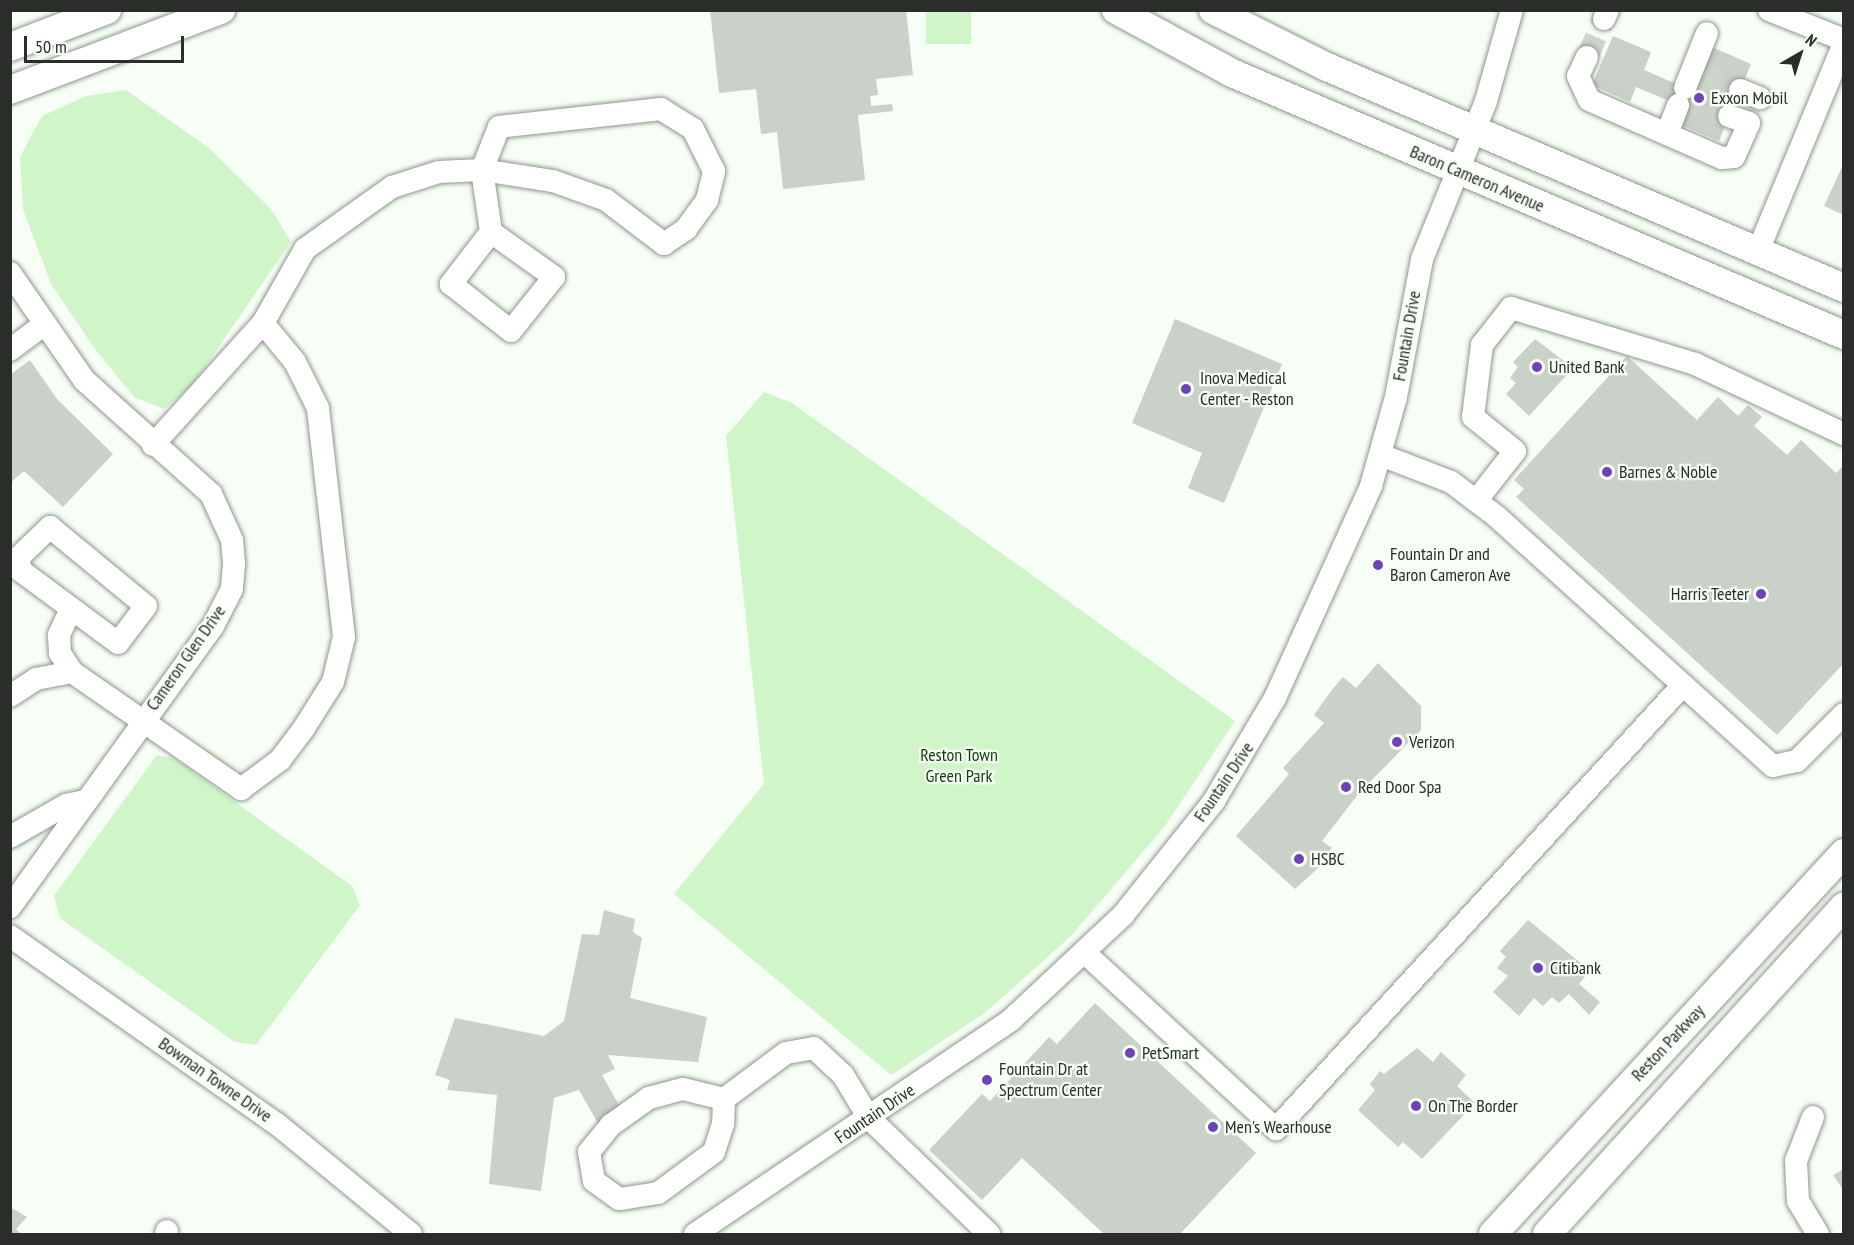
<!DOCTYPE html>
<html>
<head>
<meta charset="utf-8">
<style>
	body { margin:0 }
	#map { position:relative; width:1854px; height:1245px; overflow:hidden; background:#f6fef5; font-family:"PT Sans Narrow",sans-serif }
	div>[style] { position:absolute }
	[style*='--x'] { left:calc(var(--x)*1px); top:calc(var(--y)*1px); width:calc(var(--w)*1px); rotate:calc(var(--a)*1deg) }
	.green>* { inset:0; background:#cff5c9; transform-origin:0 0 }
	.building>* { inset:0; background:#cad1c8 }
	.minor-tunnel>* { height:22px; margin-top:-11px; transform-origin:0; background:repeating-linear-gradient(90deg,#cdd4cc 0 22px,transparent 0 33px) }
	.roads { filter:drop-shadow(0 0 2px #8f968e) drop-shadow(0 0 2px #8f968e) }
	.minor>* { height:22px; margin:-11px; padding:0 11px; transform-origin:11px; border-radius:11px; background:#fff }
	.major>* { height:28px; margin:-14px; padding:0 14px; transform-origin:14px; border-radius:14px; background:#fff }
	.dots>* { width:16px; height:16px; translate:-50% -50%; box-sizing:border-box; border:3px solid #f6fef5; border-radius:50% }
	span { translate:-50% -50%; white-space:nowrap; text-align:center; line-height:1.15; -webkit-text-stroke:4.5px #f6fef5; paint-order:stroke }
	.poi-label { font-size:18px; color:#2a2d29 }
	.left { translate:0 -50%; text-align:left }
	.right { translate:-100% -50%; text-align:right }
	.street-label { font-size:18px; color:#2a2d29 }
	.park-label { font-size:18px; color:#0d3f06 }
	.frame { position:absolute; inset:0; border:12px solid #2a2d29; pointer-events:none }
	.north { position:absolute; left:1770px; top:24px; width:60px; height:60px; -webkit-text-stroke:4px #f6fef5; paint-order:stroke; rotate:39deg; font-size:16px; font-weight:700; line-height:24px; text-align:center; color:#2a2d29 }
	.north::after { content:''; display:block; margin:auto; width:21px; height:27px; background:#2a2d29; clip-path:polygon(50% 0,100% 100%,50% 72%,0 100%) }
	.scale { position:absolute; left:24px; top:36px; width:160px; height:27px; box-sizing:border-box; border:3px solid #2a2d29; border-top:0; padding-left:8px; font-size:18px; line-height:21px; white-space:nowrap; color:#2a2d29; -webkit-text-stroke:4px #f6fef5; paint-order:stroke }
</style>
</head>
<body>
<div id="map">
	<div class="green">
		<div style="left:926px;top:11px;width:45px;height:33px"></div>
		<div style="clip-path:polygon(126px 90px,209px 148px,271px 209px,291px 242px,193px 384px,164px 409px,134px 397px,95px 349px,51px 284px,23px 209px,20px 157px,42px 116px,86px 96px)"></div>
		<div style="clip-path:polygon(764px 392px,792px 403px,1235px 721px,1165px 826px,1071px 936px,986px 1012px,891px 1075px,674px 894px,764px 784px,726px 436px)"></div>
		<div style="clip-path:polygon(157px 755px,175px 759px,352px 886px,360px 905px,256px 1045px,235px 1042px,60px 918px,54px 896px)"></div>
	</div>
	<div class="building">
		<div style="clip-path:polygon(710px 10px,906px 10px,913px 75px,876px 79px,878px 95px,870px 96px,871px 106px,892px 104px,893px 111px,858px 115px,865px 180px,783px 189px,777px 132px,761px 134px,756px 89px,719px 93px)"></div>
		<div style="clip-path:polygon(1613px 36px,1651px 52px,1644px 70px,1693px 91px,1712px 47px,1751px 64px,1719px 141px,1679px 124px,1686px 108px,1636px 87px,1630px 102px,1592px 85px)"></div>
		<div style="clip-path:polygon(1842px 167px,1844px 168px,1844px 215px,1824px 206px)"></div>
		<div style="clip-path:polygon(1175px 319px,1282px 364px,1224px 503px,1188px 488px,1202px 453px,1132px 423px)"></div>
		<div style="clip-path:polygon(1535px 339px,1573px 368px,1529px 416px,1506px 394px,1516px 383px,1510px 378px,1518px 367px,1513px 362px)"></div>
		<div style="clip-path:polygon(1627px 356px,1697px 420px,1718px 397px,1738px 416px,1748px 405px,1762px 417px,1754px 426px,1787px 455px,1801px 440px,1836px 473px,1844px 465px,1844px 663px,1777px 735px,1516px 497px,1524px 489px,1514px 480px)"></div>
		<div style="clip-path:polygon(30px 360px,57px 399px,113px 454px,63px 507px,24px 471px,10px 483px,10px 375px)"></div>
		<div style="clip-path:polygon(1378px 663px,1421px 706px,1421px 730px,1359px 793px,1322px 841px,1332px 848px,1324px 856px,1328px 859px,1295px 889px,1236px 836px,1289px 774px,1283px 768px,1324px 723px,1314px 715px,1331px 691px,1343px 677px,1356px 688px)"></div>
		<div style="clip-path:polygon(604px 910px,635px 919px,633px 932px,642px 938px,630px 998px,707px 1017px,698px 1062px,608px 1055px,615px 1069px,602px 1075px,623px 1112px,599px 1125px,579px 1090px,554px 1098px,541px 1191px,489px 1184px,497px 1095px,447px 1090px,450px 1080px,435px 1075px,455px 1018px,544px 1036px,564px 1021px,582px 934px,599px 935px)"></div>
		<div style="clip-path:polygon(1528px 920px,1582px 964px,1579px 968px,1587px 974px,1579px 984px,1600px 1002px,1589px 1015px,1569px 994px,1559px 1003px,1552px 997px,1543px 1006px,1534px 998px,1519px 1016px,1493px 992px,1508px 976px,1497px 968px,1506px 957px,1500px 951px)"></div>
		<div style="clip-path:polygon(1095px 1003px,1256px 1153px,1180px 1234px,1104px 1234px,1022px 1158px,982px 1200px,929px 1150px,982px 1094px,990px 1101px,1049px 1037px,1057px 1044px)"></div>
		<div style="clip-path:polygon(1417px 1048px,1433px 1062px,1441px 1052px,1466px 1075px,1457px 1086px,1475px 1103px,1422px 1159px,1403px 1142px,1398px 1147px,1358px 1110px,1375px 1090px,1370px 1084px,1380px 1071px,1384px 1074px)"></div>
		<div style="clip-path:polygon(1844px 1169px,1844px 1191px,1833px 1175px)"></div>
		<div style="clip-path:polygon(10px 1207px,27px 1217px,16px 1229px,21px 1234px,10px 1234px)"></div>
	</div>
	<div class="minor-tunnel">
		<div style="--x:1587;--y:57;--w:42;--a:-65.9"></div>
		<div style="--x:1701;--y:72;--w:43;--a:24.8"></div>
		<div style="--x:1682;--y:97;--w:51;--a:22"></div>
	</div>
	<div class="roads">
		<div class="minor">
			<div style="--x:1769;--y:10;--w:81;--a:21.8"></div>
			<div style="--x:1604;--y:19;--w:10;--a:-66"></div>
			<div style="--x:1587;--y:57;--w:21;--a:115"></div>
			<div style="--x:1578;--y:76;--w:26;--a:65"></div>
			<div style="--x:1589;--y:100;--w:145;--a:23.6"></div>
			<div style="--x:1722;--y:158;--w:12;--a:-5"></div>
			<div style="--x:1734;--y:157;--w:37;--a:-66"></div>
			<div style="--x:1749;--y:123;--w:21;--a:-161"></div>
			<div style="--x:1685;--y:88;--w:59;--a:-68.2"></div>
			<div style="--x:1740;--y:90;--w:22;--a:22"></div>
			<div style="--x:1667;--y:134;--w:31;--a:-69"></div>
			<div style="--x:1758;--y:251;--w:225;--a:-67.5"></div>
			<div style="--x:10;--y:273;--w:130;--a:55.3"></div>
			<div style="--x:84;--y:380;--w:171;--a:41.9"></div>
			<div style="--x:211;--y:494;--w:51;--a:65.5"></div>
			<div style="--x:232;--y:540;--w:24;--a:85"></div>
			<div style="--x:234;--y:564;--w:25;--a:95"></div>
			<div style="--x:232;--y:589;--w:42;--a:117.2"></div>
			<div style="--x:213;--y:626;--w:347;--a:125.8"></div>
			<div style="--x:10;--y:350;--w:40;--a:-37"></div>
			<div style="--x:153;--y:445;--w:164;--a:-48"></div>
			<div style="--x:263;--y:323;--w:85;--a:-60.4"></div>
			<div style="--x:305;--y:249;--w:107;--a:-35.5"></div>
			<div style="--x:392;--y:187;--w:49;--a:-17.7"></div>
			<div style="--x:439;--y:172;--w:43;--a:-2.7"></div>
			<div style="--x:482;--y:170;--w:72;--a:8.8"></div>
			<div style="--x:553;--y:181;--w:56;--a:19.7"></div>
			<div style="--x:606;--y:200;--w:73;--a:37.2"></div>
			<div style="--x:664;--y:244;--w:27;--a:-34"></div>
			<div style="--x:686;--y:229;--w:36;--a:-54"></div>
			<div style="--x:707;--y:200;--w:30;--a:-76"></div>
			<div style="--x:714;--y:171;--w:47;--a:-116.6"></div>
			<div style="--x:693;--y:129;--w:38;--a:-148"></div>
			<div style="--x:661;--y:109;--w:163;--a:173.7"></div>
			<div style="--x:499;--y:127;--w:46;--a:111.6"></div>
			<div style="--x:482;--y:170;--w:63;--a:81.7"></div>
			<div style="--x:491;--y:232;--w:66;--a:127.6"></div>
			<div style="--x:451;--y:284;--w:76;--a:38.1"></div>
			<div style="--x:511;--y:331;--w:69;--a:-51.5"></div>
			<div style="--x:554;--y:277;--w:77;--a:-144.5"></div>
			<div style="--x:1381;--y:455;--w:75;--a:21.1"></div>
			<div style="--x:1451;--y:482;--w:56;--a:37.1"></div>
			<div style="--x:1496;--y:516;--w:373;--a:42.1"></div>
			<div style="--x:1773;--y:766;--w:25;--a:-12"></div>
			<div style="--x:1797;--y:761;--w:66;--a:-45"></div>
			<div style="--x:1476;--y:501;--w:63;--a:-52"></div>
			<div style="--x:1515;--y:451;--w:54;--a:-141"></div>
			<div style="--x:1473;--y:417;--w:73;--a:-82.9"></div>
			<div style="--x:1482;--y:345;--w:47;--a:-51.9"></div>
			<div style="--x:1511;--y:308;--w:192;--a:16.9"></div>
			<div style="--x:1695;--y:364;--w:165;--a:25.2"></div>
			<div style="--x:50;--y:527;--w:124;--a:39.5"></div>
			<div style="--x:146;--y:606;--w:46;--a:127.1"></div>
			<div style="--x:118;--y:643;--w:121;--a:-143.4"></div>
			<div style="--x:21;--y:571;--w:13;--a:-103"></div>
			<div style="--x:18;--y:558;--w:45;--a:-44.1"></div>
			<div style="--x:71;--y:609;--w:29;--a:115"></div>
			<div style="--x:59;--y:635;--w:18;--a:87"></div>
			<div style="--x:60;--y:653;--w:22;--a:58"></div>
			<div style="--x:72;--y:672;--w:206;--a:34.7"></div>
			<div style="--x:241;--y:789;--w:49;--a:-36.6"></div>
			<div style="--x:280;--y:760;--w:40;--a:-53"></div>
			<div style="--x:304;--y:728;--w:54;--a:-57.8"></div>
			<div style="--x:333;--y:682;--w:46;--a:-76.3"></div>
			<div style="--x:344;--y:637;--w:230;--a:-96.5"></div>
			<div style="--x:318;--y:408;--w:51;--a:-116.6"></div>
			<div style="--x:295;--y:362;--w:50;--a:-129.4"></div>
			<div style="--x:10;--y:696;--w:31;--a:-33"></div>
			<div style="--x:36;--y:679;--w:37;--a:-11"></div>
			<div style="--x:10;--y:837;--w:64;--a:-29.7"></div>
			<div style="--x:66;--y:805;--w:19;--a:-12"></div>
			<div style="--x:10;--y:936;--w:327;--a:35.2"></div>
			<div style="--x:277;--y:1124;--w:173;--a:39.4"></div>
			<div style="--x:1085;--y:953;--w:260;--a:42.7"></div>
			<div style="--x:1276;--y:1129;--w:602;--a:-47.49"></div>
			<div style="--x:724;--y:1099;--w:25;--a:92"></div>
			<div style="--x:723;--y:1124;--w:29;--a:108"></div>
			<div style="--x:714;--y:1152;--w:69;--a:143.8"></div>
			<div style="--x:658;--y:1193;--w:39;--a:171"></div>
			<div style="--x:619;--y:1199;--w:31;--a:-144"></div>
			<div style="--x:594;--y:1181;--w:29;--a:-100"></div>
			<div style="--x:589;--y:1152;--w:35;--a:-51"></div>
			<div style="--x:611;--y:1125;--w:47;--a:-35.4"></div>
			<div style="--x:649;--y:1098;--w:35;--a:-15"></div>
			<div style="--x:683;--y:1089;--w:42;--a:13.7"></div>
			<div style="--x:724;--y:1099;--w:77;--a:-36.6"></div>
			<div style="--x:786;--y:1053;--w:28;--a:-10"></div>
			<div style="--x:814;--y:1048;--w:40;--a:43"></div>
			<div style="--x:843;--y:1075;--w:50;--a:58.8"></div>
			<div style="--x:869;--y:1118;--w:167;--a:44"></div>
			<div style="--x:1813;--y:1117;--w:47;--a:111.1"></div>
			<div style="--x:1796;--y:1161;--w:40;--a:87.1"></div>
			<div style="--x:1798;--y:1201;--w:39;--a:59"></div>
			<div style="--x:166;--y:1234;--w:3;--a:-72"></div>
			<div style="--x:695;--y:1234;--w:383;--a:-34.1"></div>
			<div style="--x:1012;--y:1019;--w:152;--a:-43.1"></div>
			<div style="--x:1123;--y:915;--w:146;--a:-51.4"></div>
			<div style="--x:1214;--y:801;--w:120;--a:-59.4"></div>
			<div style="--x:1275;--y:698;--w:233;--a:-65.6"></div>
			<div style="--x:1371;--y:486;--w:92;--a:-74.3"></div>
			<div style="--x:1396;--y:397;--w:140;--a:-79.3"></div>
			<div style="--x:1422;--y:259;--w:170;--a:-67.9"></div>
			<div style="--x:1486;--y:101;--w:95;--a:-74.1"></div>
		</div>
		<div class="major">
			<div style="--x:1116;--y:10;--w:132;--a:28.5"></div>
			<div style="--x:1232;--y:73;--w:666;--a:23.18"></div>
			<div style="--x:1213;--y:10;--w:127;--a:26.6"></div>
			<div style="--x:1327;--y:67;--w:562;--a:23.15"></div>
			<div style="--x:10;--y:47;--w:104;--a:-20.9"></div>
			<div style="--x:10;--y:90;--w:226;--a:-20.8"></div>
			<div style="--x:1493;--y:1234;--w:518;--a:-47.35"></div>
			<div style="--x:1547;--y:1234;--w:442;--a:-47.8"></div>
		</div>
	</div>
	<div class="dots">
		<div style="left:1699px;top:98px;background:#6f42ba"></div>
		<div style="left:1537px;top:367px;background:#6f42ba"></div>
		<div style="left:1186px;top:389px;background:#6f42ba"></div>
		<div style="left:1607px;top:472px;background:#6f42ba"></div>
		<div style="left:1378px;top:565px;background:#6f42ba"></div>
		<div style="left:1761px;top:594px;background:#6f42ba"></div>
		<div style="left:1397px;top:742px;background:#6f42ba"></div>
		<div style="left:1346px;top:787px;background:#6f42ba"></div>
		<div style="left:1299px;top:859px;background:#6f42ba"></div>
		<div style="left:1538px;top:968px;background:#6f42ba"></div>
		<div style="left:1130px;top:1053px;background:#6f42ba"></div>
		<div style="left:987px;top:1080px;background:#6f42ba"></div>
		<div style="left:1416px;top:1106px;background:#6f42ba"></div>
		<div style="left:1213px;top:1127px;background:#6f42ba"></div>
	</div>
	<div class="poi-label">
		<span class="left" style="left:1711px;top:98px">Exxon Mobil</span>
		<span class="left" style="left:1549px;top:367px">United Bank</span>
		<span class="left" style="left:1200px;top:389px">Inova Medical<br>Center - Reston</span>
		<span class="left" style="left:1619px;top:472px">Barnes &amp; Noble</span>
		<span class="left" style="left:1390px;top:565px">Fountain Dr and<br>Baron Cameron Ave</span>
		<span class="right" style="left:1749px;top:594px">Harris Teeter</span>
		<span class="left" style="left:1409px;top:742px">Verizon</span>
		<span class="left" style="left:1358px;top:787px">Red Door Spa</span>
		<span class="left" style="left:1311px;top:859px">HSBC</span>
		<span class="left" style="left:1550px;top:968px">Citibank</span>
		<span class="left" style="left:1142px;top:1053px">PetSmart</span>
		<span class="left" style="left:999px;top:1080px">Fountain Dr at<br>Spectrum Center</span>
		<span class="left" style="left:1428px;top:1106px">On The Border</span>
		<span class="left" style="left:1225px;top:1127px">Men's Wearhouse</span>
	</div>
	<div class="street-label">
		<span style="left:1477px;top:179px;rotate:23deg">Baron Cameron Avenue</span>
		<span style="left:1407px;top:336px;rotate:-80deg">Fountain Drive</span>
		<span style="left:186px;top:658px;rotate:-55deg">Cameron Glen Drive</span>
		<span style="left:1224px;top:782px;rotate:-56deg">Fountain Drive</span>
		<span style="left:1668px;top:1043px;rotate:-47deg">Reston Parkway</span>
		<span style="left:215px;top:1080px;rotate:35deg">Bowman Towne Drive</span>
		<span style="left:875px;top:1114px;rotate:-34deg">Fountain Drive</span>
	</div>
	<div class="park-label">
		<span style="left:959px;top:766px">Reston Town<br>Green Park</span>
	</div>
	<div class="frame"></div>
	<div class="north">N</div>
	<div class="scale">50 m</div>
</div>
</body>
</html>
